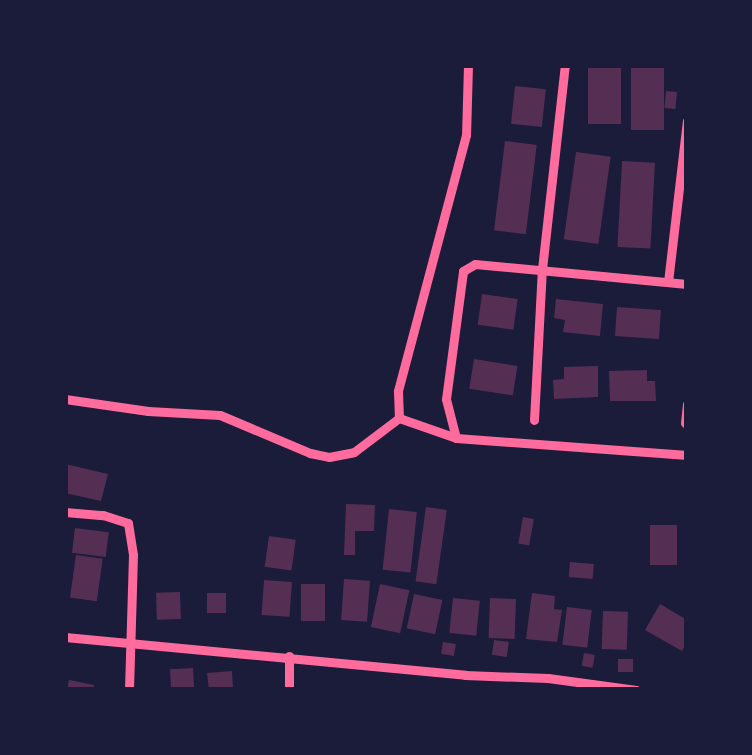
<!DOCTYPE html>
<html>
<head>
<meta charset="utf-8">
<style>
	body { margin:0 }
	#map { position:relative; width:752px; height:755px; overflow:hidden; background:#1b1b3a; font-family:"Golos Text",sans-serif }
	div>[style] { position:absolute }
	[style*='--x'] { left:calc(var(--x)*1px); top:calc(var(--y)*1px); width:calc(var(--w)*1px); rotate:calc(var(--a)*1deg) }
	.building>* { inset:0; background:#542f53; transform-origin:0 0 }
	.minor>* { height:9px; margin:-4.5px; padding:0 4.5px; transform-origin:4.5px; border-radius:4.5px; background:#ff6b9d }
	span { translate:-50% -50%; white-space:nowrap; text-align:center; line-height:1.15; -webkit-text-stroke:8px #1b1b3a; paint-order:stroke }
	.frame { position:absolute; inset:0; border:68px solid #1b1b3a; pointer-events:none }
</style>
</head>
<body>
<div id="map">
	<div class="building">
		<div style="left:588px;top:65px;width:33px;height:59px"></div>
		<div style="left:631px;top:65px;width:33px;height:65px"></div>
		<div style="left:515px;top:86px;width:31px;height:38px;rotate:6deg"></div>
		<div style="left:666px;top:91px;width:11px;height:17px;rotate:5deg"></div>
		<div style="left:505px;top:141px;width:32px;height:90px;rotate:7deg"></div>
		<div style="left:576px;top:152px;width:35px;height:88px;rotate:8deg"></div>
		<div style="left:622px;top:161px;width:33px;height:86px;rotate:3deg"></div>
		<div style="left:482px;top:294px;width:36px;height:31px;rotate:8deg"></div>
		<div style="clip-path:polygon(556px 299px,603px 304px,600px 336px,563px 332px,565px 320px,554px 318px)"></div>
		<div style="left:617px;top:307px;width:44px;height:29px;rotate:4deg"></div>
		<div style="left:474px;top:359px;width:44px;height:30px;rotate:9deg"></div>
		<div style="clip-path:polygon(598px 366px,598px 397px,554px 399px,553px 380px,564px 379px,564px 367px)"></div>
		<div style="clip-path:polygon(647px 370px,647px 381px,655px 381px,656px 401px,610px 401px,609px 371px)"></div>
		<div style="clip-path:polygon(65px 464px,108px 474px,101px 501px,65px 493px)"></div>
		<div style="clip-path:polygon(346px 504px,375px 505px,374px 531px,355px 531px,355px 555px,344px 555px)"></div>
		<div style="left:426px;top:507px;width:21px;height:75px;rotate:8deg"></div>
		<div style="left:389px;top:509px;width:28px;height:61px;rotate:6deg"></div>
		<div style="left:523px;top:517px;width:11px;height:27px;rotate:10deg"></div>
		<div style="left:650px;top:525px;width:27px;height:40px"></div>
		<div style="left:75px;top:528px;width:34px;height:25px;rotate:7deg"></div>
		<div style="left:269px;top:536px;width:27px;height:31px;rotate:8deg"></div>
		<div style="left:76px;top:555px;width:27px;height:43px;rotate:8deg"></div>
		<div style="left:570px;top:562px;width:24px;height:15px;rotate:5deg"></div>
		<div style="left:344px;top:579px;width:26px;height:41px;rotate:4deg"></div>
		<div style="left:264px;top:580px;width:28px;height:35px;rotate:4deg"></div>
		<div style="left:301px;top:584px;width:24px;height:37px"></div>
		<div style="left:380px;top:584px;width:30px;height:44px;rotate:12deg"></div>
		<div style="left:180px;top:592px;width:27px;height:24px;rotate:88deg"></div>
		<div style="left:207px;top:593px;width:19px;height:20px"></div>
		<div style="clip-path:polygon(532px 593px,555px 596px,554px 609px,562px 610px,557px 642px,526px 639px)"></div>
		<div style="left:414px;top:594px;width:29px;height:35px;rotate:12deg"></div>
		<div style="left:453px;top:598px;width:27px;height:35px;rotate:6deg"></div>
		<div style="left:490px;top:598px;width:26px;height:40px;rotate:2deg"></div>
		<div style="clip-path:polygon(660px 604px,687px 620px,687px 642px,682px 651px,645px 630px)"></div>
		<div style="left:567px;top:607px;width:25px;height:38px;rotate:7deg"></div>
		<div style="left:603px;top:611px;width:25px;height:38px;rotate:2deg"></div>
		<div style="left:494px;top:640px;width:15px;height:15px;rotate:8deg"></div>
		<div style="left:443px;top:642px;width:13px;height:12px;rotate:9deg"></div>
		<div style="left:584px;top:653px;width:11px;height:13px;rotate:10deg"></div>
		<div style="left:633px;top:659px;width:13px;height:15px;rotate:90deg"></div>
		<div style="left:193px;top:668px;width:22px;height:23px;rotate:87deg"></div>
		<div style="clip-path:polygon(232px 671px,233px 690px,209px 690px,207px 673px)"></div>
		<div style="clip-path:polygon(69px 680px,94px 685px,93px 690px,66px 690px)"></div>
	</div>
	<div class="minor">
		<div style="--x:468;--y:65;--w:70;--a:91.6"></div>
		<div style="--x:466;--y:135;--w:265;--a:104.9"></div>
		<div style="--x:398;--y:391;--w:27;--a:88"></div>
		<div style="--x:399;--y:418;--w:60;--a:19.3"></div>
		<div style="--x:456;--y:438;--w:232;--a:4.2"></div>
		<div style="--x:668;--y:282;--w:162;--a:-83.3"></div>
		<div style="--x:65;--y:399;--w:84;--a:8.2"></div>
		<div style="--x:148;--y:411;--w:72;--a:3.2"></div>
		<div style="--x:220;--y:415;--w:98;--a:22.9"></div>
		<div style="--x:310;--y:453;--w:19;--a:12"></div>
		<div style="--x:329;--y:457;--w:25;--a:-11"></div>
		<div style="--x:354;--y:452;--w:56;--a:-37.1"></div>
		<div style="--x:534;--y:420;--w:151;--a:-87"></div>
		<div style="--x:542;--y:269;--w:205;--a:-83.6"></div>
		<div style="--x:685;--y:423;--w:19;--a:-84"></div>
		<div style="--x:456;--y:438;--w:40;--a:-104.4"></div>
		<div style="--x:446;--y:399;--w:129;--a:-82.4"></div>
		<div style="--x:463;--y:271;--w:14;--a:-30"></div>
		<div style="--x:475;--y:264;--w:213;--a:5.4"></div>
		<div style="--x:65;--y:512;--w:38;--a:5"></div>
		<div style="--x:103;--y:515;--w:26;--a:18"></div>
		<div style="--x:128;--y:523;--w:32;--a:81"></div>
		<div style="--x:133;--y:555;--w:135;--a:91.7"></div>
		<div style="--x:65;--y:637;--w:402;--a:5.4"></div>
		<div style="--x:465;--y:675;--w:83;--a:2.1"></div>
		<div style="--x:548;--y:678;--w:89;--a:7.8"></div>
		<div style="--x:289;--y:656;--w:34;--a:90"></div>
	</div>
	<div class="frame"></div>
</div>
</body>
</html>
